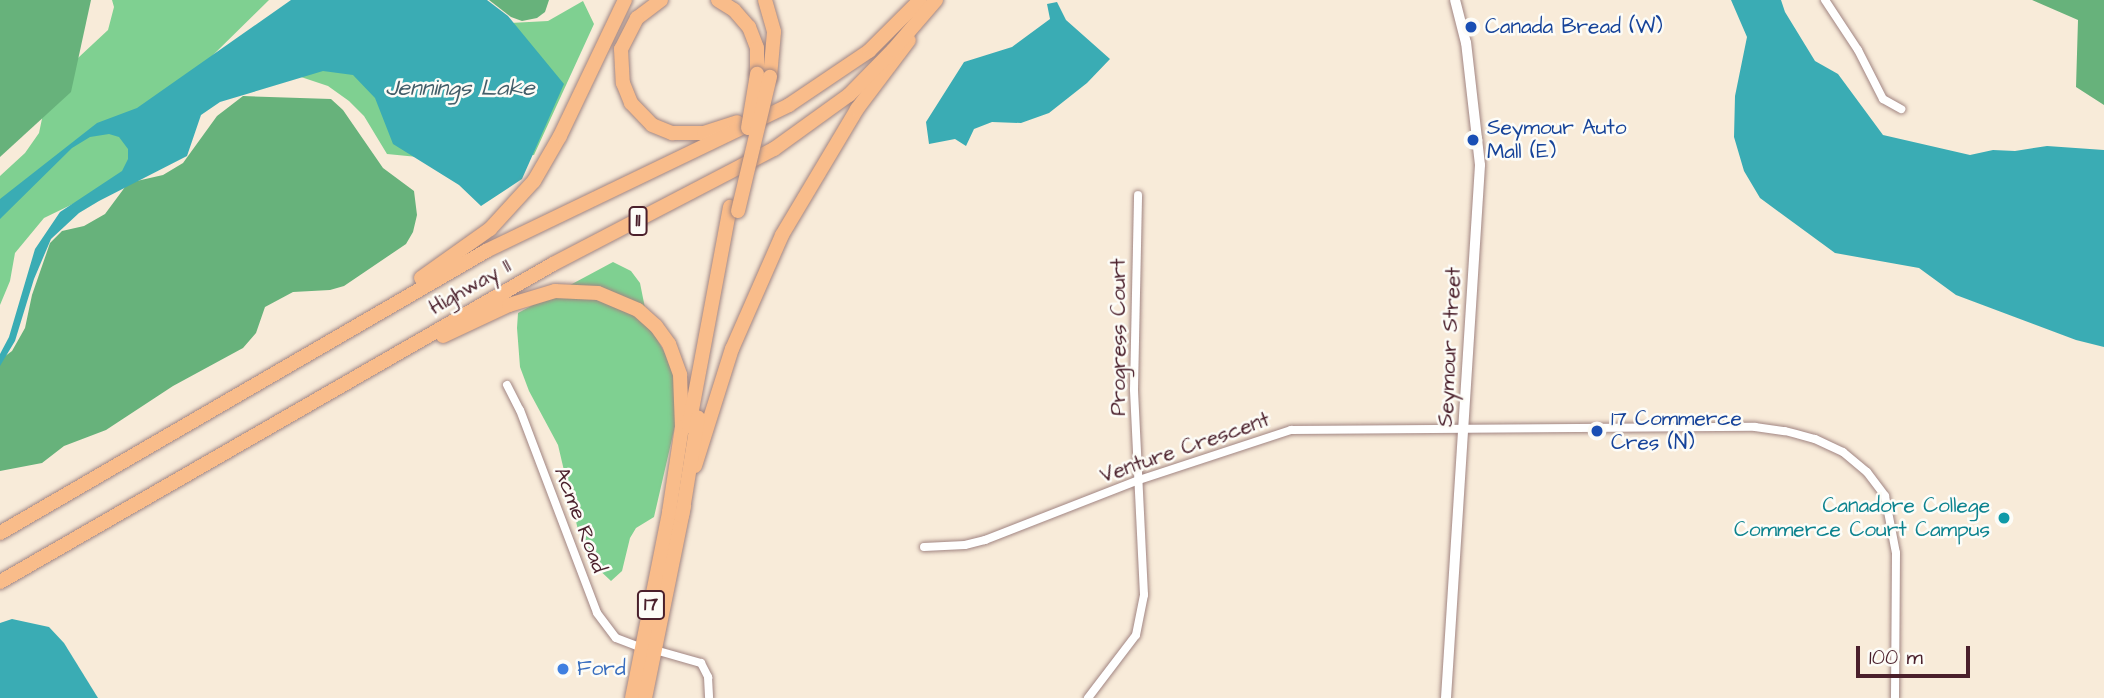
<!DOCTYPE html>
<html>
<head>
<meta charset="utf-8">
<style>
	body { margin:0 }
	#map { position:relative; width:2104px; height:698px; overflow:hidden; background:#f8ebd9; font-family:"Architects Daughter",sans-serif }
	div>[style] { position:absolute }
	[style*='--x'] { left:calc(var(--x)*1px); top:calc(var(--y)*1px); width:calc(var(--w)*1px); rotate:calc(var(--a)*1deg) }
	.green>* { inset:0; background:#7fd091 }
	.forest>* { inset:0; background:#67b27b }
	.water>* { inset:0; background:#3aacb4 }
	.roads { filter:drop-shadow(0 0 2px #a18582) drop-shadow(0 0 2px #a18582) }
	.minor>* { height:8px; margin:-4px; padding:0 4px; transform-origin:4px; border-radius:4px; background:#fff }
	.tertiary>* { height:10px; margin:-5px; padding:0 5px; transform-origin:5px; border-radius:5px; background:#fff }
	.trunk>* { height:14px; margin:-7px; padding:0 7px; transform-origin:7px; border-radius:7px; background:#f9bc8a }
	.motorway>* { height:14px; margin:-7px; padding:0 7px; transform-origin:7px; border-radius:7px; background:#f9bc8a }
	.bridges { filter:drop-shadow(0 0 2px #a18582) drop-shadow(0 0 2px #a18582) }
	.motorway-bridge>* { height:14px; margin:-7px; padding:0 7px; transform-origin:7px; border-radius:7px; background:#f9bc8a }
	.dots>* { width:19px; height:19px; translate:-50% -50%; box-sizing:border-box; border:4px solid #fdfcf7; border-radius:50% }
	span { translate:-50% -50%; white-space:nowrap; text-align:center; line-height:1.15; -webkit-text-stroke:5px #fdfcf7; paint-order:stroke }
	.shield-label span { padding:2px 5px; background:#fdfcf7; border:2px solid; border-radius:5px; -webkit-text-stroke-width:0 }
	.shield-label { font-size:19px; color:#4a1f2b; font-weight:700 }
	.transit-label { font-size:21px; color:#164399 }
	.left { translate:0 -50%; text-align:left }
	.street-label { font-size:21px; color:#4a1f2b }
	.culture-label { font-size:21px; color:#0d838f }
	.right { translate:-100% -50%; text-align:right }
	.shop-label { font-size:21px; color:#366cbe }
	.water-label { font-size:23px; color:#435e69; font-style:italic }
	.scale { position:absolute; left:1856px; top:646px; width:114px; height:32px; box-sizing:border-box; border:4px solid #4a1f2b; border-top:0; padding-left:9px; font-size:21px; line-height:24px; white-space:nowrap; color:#4a1f2b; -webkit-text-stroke:5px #fdfcf7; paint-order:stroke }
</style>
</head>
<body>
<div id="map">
	<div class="green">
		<div style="clip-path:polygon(112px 0,269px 0,150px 117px,169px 125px,110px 186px,44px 218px,15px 253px,10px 281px,0 305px,0 176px,25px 153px,39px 133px,49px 85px,108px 30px,114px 7px)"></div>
		<div style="clip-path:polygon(583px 1px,594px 24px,534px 155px,428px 158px,387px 154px,364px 116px,349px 101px,328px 86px,298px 76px,510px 23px,548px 21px)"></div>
		<div style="clip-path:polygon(613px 262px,631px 271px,640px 283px,648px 323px,684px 387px,654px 517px,636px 528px,630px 538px,622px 571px,611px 581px,593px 564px,578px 530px,558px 445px,529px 391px,520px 367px,517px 328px,518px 313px)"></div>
	</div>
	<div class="forest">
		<div style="clip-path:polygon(0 0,91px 0,71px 92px,0 157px)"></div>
		<div style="clip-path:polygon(489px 0,549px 0,545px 12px,537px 18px,522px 21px,511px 17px)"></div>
		<div style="clip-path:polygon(2032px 0,2104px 0,2104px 105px,2076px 87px,2078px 20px)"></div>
		<div style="clip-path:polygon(243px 96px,331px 99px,343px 110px,383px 168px,414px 191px,417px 215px,413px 232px,406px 244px,344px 286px,330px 290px,293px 292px,265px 307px,256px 333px,243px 348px,173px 386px,106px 430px,64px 446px,42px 463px,0 471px,0 360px,12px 351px,25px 328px,32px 295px,50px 243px,62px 231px,84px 226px,105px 214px,128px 183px,163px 175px,183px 163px,217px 116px)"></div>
	</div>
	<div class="water">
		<div style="clip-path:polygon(291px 0,487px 0,508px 16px,564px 84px,522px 179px,481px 206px,459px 185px,393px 144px,375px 98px,353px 75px,323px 71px,220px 102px,201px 115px,187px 156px,99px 201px,79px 213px,51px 239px,34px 279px,15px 341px,0 366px,0 354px,9px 337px,35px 249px,60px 212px,122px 171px,128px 159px,128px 149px,119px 137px,109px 134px,90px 137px,72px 148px,0 219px,0 199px,97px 123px,137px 108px)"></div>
		<div style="clip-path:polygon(1731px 0,1781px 0,1785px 12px,1815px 61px,1838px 74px,1883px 135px,1970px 155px,1993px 150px,2015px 151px,2047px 146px,2104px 150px,2104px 347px,2076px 340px,1956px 295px,1919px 268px,1835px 253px,1760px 198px,1744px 171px,1734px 137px,1735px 96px,1747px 37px)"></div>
		<div style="clip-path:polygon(1057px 2px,1066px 20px,1110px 59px,1087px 83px,1049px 113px,1021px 123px,992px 122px,974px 129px,966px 146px,955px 139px,929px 144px,926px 122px,964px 62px,1012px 47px,1050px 19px,1047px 4px)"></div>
		<div style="clip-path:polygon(12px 619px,49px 627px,64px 643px,98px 698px,0 698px,0 623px)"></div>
	</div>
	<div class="roads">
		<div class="minor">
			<div style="--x:1825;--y:0;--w:60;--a:56.6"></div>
			<div style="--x:1858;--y:50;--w:55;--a:63"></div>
			<div style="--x:1883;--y:99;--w:21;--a:29"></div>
			<div style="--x:507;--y:385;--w:28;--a:63"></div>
			<div style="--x:520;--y:410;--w:217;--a:69.2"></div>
			<div style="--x:597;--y:613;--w:31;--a:53"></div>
			<div style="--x:616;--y:638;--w:28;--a:21"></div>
			<div style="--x:924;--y:547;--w:41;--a:-2.8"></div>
			<div style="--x:965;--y:545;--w:21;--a:-14"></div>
			<div style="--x:985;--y:540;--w:165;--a:-21.3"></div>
			<div style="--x:1139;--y:480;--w:160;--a:-18.2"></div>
			<div style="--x:1291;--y:430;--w:464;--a:-0.4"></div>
			<div style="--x:1755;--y:427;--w:30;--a:8"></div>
			<div style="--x:1785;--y:431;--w:31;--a:15"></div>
			<div style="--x:1815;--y:439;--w:31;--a:25"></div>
			<div style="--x:1843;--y:452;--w:31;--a:40"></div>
			<div style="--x:1867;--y:472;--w:30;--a:53"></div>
			<div style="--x:1885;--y:496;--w:58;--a:79.1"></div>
			<div style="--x:1896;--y:553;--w:145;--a:90.4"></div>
			<div style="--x:655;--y:650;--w:48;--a:15.8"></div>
			<div style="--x:701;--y:663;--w:16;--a:63"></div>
			<div style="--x:708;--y:677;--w:21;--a:87"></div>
			<div style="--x:1088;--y:698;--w:79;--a:-52.7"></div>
			<div style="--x:1136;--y:635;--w:41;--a:-78.7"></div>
			<div style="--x:1144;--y:595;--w:206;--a:-92.8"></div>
			<div style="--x:1134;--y:389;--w:194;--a:-88.8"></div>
		</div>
		<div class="tertiary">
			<div style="--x:1446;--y:698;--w:534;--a:-86.35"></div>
			<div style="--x:1480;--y:165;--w:123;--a:-96.5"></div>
			<div style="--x:1466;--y:43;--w:44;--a:-104.3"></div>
		</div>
		<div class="trunk">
			<div style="--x:695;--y:466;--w:123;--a:-72.5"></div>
			<div style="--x:732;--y:349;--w:124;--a:-66.3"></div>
			<div style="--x:782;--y:235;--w:147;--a:-59.2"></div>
			<div style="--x:857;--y:109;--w:86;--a:-53"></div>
			<div style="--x:632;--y:698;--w:190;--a:-78.7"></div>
			<div style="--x:645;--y:698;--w:196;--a:-78.5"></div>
		</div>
		<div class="motorway">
			<div style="--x:661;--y:0;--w:30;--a:143"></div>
			<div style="--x:637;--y:18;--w:35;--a:117"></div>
			<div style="--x:621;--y:49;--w:34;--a:87"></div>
			<div style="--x:623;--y:83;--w:22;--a:68"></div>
			<div style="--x:631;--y:103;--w:30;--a:46"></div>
			<div style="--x:652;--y:125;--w:22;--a:22"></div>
			<div style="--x:672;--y:133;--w:32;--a:0"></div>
			<div style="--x:704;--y:133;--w:35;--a:-18"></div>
			<div style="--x:718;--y:0;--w:19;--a:32"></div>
			<div style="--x:734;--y:10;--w:23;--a:49"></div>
			<div style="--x:749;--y:27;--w:22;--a:69"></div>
			<div style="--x:757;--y:48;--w:26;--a:90"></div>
			<div style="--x:765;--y:0;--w:33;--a:74"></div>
			<div style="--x:774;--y:32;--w:45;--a:95.1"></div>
			<div style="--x:421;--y:278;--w:85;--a:-35.4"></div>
			<div style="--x:490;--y:229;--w:65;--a:-47.5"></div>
			<div style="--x:534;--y:181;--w:52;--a:-60"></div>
			<div style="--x:560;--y:136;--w:151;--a:-64.5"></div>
			<div style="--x:443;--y:336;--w:73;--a:-25.2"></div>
			<div style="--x:509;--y:305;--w:48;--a:-16.9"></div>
			<div style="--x:555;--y:291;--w:43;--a:2.7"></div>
			<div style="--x:598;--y:293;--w:43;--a:23"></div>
			<div style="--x:638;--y:310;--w:24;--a:42"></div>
			<div style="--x:656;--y:326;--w:22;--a:54"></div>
			<div style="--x:669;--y:344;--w:33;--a:70"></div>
			<div style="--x:680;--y:375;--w:52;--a:87.8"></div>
			<div style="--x:682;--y:427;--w:86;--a:98.7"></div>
			<div style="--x:689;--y:426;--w:223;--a:-79.4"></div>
			<div style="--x:682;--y:516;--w:100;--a:-80.8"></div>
			<div style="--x:0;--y:533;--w:562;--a:-30.12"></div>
			<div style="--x:486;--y:251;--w:336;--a:-25.7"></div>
			<div style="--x:789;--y:105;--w:97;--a:-34"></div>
			<div style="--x:869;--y:51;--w:72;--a:-45"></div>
			<div style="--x:0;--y:582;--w:638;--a:-29.9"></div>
			<div style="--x:553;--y:264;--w:249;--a:-27.5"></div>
			<div style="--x:774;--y:149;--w:92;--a:-35.8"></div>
			<div style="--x:849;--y:95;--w:63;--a:-45.6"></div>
			<div style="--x:893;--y:50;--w:66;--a:-49.3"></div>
		</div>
	</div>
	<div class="bridges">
		<div class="motorway-bridge">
			<div style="--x:748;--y:128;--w:55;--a:-80.5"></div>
			<div style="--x:738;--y:211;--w:138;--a:-76.6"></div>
		</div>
	</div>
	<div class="dots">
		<div style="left:1471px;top:27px;background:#1a4fb4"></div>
		<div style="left:1473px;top:140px;background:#1a4fb4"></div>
		<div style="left:1597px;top:431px;background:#1a4fb4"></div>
		<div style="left:2004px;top:518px;background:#0f9aa8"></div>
		<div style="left:563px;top:669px;background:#3f7fe0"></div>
	</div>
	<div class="shield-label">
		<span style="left:638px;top:221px">11</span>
		<span style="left:651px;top:605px">17</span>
	</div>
	<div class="transit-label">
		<span class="left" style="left:1485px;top:27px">Canada Bread (W)</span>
		<span class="left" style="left:1487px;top:140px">Seymour Auto<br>Mall (E)</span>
		<span class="left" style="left:1611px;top:431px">17 Commerce<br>Cres (N)</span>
	</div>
	<div class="street-label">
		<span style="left:470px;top:287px;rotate:-30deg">Highway 11</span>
		<span style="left:1119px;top:337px;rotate:-90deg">Progress Court</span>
		<span style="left:1450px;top:347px;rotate:-87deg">Seymour Street</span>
		<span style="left:1185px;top:448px;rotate:-19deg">Venture Crescent</span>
		<span style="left:580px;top:520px;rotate:69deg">Acme Road</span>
	</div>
	<div class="culture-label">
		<span class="right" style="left:1990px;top:518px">Canadore College<br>Commerce Court Campus</span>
	</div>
	<div class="shop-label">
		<span class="left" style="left:577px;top:669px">Ford</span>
	</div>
	<div class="water-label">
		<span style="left:460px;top:88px">Jennings Lake</span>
	</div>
	<div class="scale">100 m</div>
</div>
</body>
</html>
